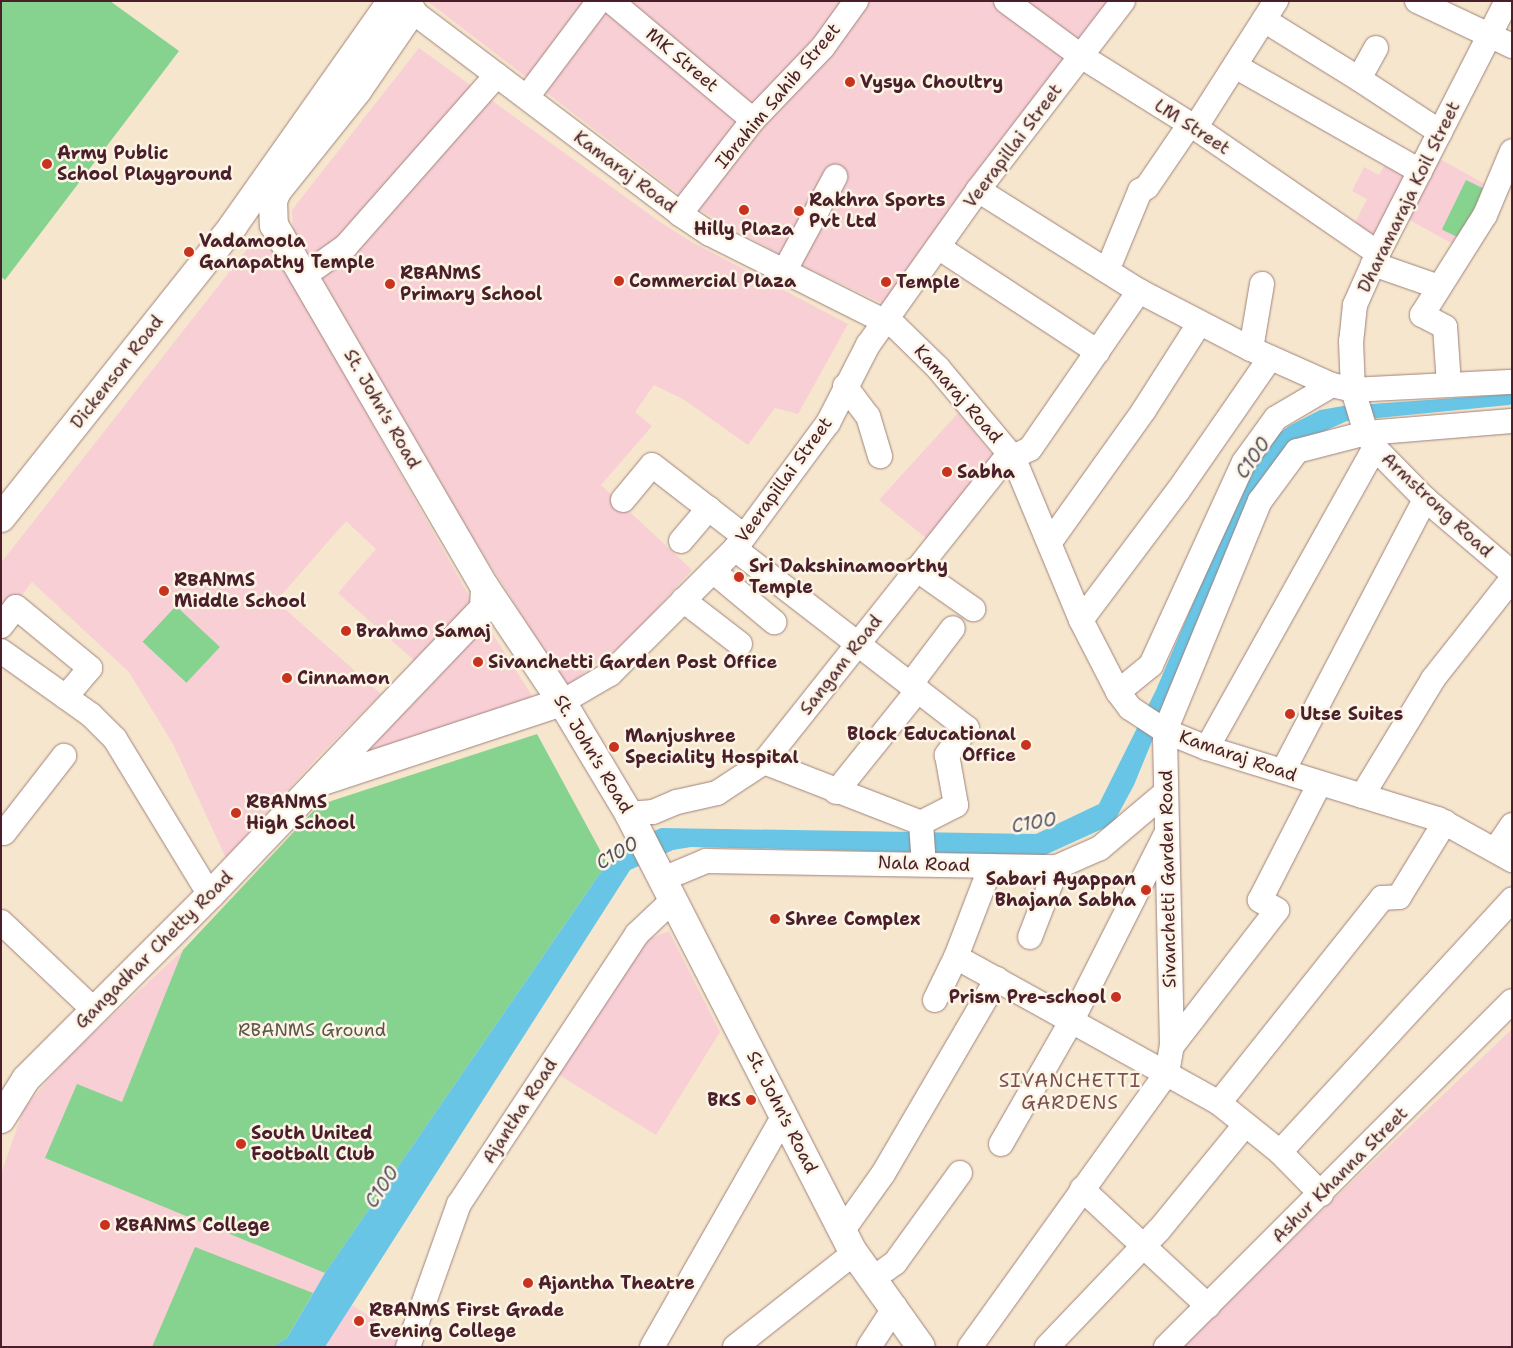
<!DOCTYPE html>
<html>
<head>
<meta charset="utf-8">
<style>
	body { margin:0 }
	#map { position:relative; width:1513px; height:1348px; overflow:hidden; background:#f6e6cd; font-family:"Shantell Sans",sans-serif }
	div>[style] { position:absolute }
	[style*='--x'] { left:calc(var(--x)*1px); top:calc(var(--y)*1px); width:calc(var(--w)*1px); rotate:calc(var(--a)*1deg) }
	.built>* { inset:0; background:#f7cfd4; transform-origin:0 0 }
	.green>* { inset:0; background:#86d28f; transform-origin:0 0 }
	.water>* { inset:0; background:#68c5e6 }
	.roads { filter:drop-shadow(0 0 1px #a0827c) drop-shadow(0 0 1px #a0827c) }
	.minor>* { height:24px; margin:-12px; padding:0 12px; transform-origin:12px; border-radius:12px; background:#fff }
	.major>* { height:28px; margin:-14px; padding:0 14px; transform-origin:14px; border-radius:14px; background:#fff }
	.dots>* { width:14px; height:14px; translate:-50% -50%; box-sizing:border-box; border:2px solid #fcf5e5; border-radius:50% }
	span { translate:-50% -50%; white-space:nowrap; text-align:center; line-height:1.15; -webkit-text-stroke:5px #fcf5e5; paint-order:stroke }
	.street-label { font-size:18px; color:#4a1f2b }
	.poi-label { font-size:18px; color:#4a1f2b; font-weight:700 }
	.left { translate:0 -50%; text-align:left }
	.right { translate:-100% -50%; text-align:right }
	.park-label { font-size:18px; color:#5c5549 }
	.water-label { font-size:19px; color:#535163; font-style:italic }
	.neighbourhood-label { font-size:19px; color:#7c504f; letter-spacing:1px }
	.frame { position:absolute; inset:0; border:2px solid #4a1f2b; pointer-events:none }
</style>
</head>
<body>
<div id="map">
	<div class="built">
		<div style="clip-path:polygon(427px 1px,1113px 1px,884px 304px,784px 257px,698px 209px)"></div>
		<div style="clip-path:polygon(419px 48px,660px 222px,690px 241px,848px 324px,798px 414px,775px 408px,748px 445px,683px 399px,654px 385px,635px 412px,652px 426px,601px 485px,692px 570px,627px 641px,567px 686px,473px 538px,293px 229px,292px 210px)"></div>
		<div style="clip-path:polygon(1390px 155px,1415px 168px,1379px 238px,1354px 225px,1367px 199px,1352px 191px,1364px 167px,1379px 175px)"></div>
		<div style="left:1438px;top:158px;width:63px;height:68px;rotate:29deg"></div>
		<div style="clip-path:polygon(261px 240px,271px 244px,472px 601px,416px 662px,338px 593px,376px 549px,346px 521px,276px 601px,381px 694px,317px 758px,226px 858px,173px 744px,129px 672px,32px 582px,1px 622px,1px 563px,252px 243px)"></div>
		<div style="clip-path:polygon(958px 413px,998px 461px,931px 542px,879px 500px)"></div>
		<div style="clip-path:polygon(485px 622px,536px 702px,353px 757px)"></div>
		<div style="clip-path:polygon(669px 931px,720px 1032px,656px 1135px,556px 1073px,643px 941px)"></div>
		<div style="clip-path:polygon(183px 950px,248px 1007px,449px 1093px,325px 1273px,287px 1338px,271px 1347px,1px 1347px,1px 1174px,24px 1108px,71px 1054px)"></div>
		<div style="clip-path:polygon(1512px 1029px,1512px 1347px,1179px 1347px)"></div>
		<div style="clip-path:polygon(352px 1305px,402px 1337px,400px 1347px,325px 1347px)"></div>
	</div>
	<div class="green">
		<div style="clip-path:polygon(1px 1px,110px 1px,179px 51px,5px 280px,1px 277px)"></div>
		<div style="left:1466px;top:180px;width:25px;height:55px;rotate:26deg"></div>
		<div style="left:176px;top:606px;width:60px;height:49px;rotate:43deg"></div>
		<div style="clip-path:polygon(537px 734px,607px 863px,325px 1273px,45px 1158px,77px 1084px,122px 1102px,183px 950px,319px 805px)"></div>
		<div style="clip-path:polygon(195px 1247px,313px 1293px,287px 1338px,271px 1347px,152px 1347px)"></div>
	</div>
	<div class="water">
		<div style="clip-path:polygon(1512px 391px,1512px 404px,1509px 405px,1347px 421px,1311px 437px,1283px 455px,1171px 695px,1134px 785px,1113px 824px,1045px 855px,691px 847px,673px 850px,630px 870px,325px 1347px,271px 1347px,287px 1338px,325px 1273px,618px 847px,661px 828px,1036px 834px,1099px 804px,1156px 690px,1247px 477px,1268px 442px,1289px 426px,1320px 410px,1343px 406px,1498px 395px)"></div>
	</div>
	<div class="roads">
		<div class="minor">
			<div style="--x:611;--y:1;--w:185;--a:40"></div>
			<div style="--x:1006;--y:1;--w:93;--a:36.3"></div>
			<div style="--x:1081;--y:56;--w:128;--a:32"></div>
			<div style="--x:1190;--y:124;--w:228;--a:34.5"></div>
			<div style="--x:1417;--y:1;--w:105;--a:25.3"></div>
			<div style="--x:1507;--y:1;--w:283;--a:117.1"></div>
			<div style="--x:1378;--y:253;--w:57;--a:113.9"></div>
			<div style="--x:1355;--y:305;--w:36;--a:96"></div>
			<div style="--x:1351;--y:341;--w:49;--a:87.7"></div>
			<div style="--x:1353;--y:390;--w:45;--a:73.2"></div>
			<div style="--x:1366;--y:433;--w:17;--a:59"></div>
			<div style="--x:1375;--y:448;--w:71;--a:45.6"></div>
			<div style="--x:1425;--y:499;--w:114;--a:40.4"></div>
			<div style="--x:412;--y:11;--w:336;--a:37.1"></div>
			<div style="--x:680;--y:214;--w:36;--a:34"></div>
			<div style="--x:710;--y:234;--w:208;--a:26.6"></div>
			<div style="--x:896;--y:327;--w:59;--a:44.3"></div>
			<div style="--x:938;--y:368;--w:119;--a:50.1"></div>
			<div style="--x:1014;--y:459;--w:174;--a:67.4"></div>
			<div style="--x:1081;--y:620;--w:81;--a:62.8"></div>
			<div style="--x:1118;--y:692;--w:20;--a:53"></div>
			<div style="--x:1130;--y:708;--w:42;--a:33.3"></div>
			<div style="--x:1165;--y:731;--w:45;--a:22"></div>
			<div style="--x:1207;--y:748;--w:242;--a:17.1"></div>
			<div style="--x:1438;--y:819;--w:85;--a:29"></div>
			<div style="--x:1264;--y:20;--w:112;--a:31.8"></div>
			<div style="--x:1376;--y:48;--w:35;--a:119"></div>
			<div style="--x:1359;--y:79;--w:97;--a:33.2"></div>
			<div style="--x:1235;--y:66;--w:213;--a:29.6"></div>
			<div style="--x:527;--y:97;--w:120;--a:-53.1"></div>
			<div style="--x:1195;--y:128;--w:151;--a:-57.5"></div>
			<div style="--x:978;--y:190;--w:190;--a:32.1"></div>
			<div style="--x:1139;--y:291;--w:126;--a:27.4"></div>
			<div style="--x:1251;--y:349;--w:89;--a:24"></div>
			<div style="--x:1332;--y:385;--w:22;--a:13"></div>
			<div style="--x:1353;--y:390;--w:159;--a:-2.9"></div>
			<div style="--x:680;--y:214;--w:119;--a:-52.2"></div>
			<div style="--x:753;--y:120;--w:101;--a:-46.2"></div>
			<div style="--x:823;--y:47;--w:57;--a:-54.3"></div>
			<div style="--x:938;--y:247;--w:191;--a:33.3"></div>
			<div style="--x:1373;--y:264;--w:70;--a:19.2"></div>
			<div style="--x:785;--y:270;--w:106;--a:-61.7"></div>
			<div style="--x:1107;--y:271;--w:87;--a:-67.6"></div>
			<div style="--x:1140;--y:191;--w:8;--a:-30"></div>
			<div style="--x:1147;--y:187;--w:76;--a:-55.7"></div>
			<div style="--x:305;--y:275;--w:50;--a:-35.3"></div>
			<div style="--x:346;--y:246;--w:228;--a:-48.6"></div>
			<div style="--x:1251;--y:349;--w:66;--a:-80.4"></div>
			<div style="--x:1449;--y:385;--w:58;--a:-93.9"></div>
			<div style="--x:1445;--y:327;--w:26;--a:-152"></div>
			<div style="--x:1422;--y:315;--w:118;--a:-57.8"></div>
			<div style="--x:1485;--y:215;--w:69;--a:-67.1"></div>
			<div style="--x:845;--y:386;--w:38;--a:53"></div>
			<div style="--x:868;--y:416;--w:42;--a:73.3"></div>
			<div style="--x:623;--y:500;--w:45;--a:-50.4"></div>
			<div style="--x:652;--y:465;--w:116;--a:37.7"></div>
			<div style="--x:681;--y:541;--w:43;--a:-49.7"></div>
			<div style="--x:1050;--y:542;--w:162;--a:-54.5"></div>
			<div style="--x:1144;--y:410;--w:102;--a:-57.4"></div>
			<div style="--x:735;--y:549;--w:293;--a:37.7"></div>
			<div style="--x:967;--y:728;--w:34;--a:127"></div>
			<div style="--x:947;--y:755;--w:51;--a:79.8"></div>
			<div style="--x:956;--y:805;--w:39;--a:153"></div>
			<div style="--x:921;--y:823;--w:30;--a:86"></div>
			<div style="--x:916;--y:569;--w:70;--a:35.1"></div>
			<div style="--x:713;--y:571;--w:80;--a:39.9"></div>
			<div style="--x:683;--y:600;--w:72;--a:37.7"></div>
			<div style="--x:1081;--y:620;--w:161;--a:-53.1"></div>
			<div style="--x:1178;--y:491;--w:162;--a:-55.3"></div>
			<div style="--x:1;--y:626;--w:24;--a:-52"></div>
			<div style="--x:16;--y:607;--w:96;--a:39.5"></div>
			<div style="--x:90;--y:668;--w:38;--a:130"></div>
			<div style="--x:1;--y:651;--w:110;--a:35.4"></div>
			<div style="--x:91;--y:715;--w:34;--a:45"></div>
			<div style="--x:115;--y:739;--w:183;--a:58.7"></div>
			<div style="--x:910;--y:685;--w:71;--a:-53"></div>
			<div style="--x:1118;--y:692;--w:43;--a:-39.3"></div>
			<div style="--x:1151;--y:665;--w:223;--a:-65.4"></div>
			<div style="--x:1244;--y:462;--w:54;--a:-54"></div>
			<div style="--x:1276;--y:418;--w:65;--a:-30.5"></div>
			<div style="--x:562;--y:702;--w:56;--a:-30.3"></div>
			<div style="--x:610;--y:674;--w:177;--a:-45"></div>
			<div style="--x:735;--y:549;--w:157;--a:-53.6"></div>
			<div style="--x:828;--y:423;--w:88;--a:-62.9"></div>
			<div style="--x:868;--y:345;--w:190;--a:-54.6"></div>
			<div style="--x:978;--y:190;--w:238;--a:-52.5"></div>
			<div style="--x:1207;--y:748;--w:344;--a:-60.8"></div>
			<div style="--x:764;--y:762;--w:168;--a:21.2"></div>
			<div style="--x:1283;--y:771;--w:307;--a:-62.4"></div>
			<div style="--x:836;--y:792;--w:131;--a:-51.2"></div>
			<div style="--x:1362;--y:796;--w:137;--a:-58.7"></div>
			<div style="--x:1433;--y:679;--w:127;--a:-51.7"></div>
			<div style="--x:629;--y:814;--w:24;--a:-5"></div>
			<div style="--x:653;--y:812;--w:26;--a:-23"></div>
			<div style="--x:677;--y:802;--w:41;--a:-12.7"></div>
			<div style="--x:717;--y:793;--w:56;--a:-33.4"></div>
			<div style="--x:764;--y:762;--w:382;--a:-51.5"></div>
			<div style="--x:1002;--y:463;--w:31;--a:-27"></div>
			<div style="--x:1030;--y:449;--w:192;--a:-55.4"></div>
			<div style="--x:4;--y:833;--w:98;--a:-52.1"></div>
			<div style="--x:1496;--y:849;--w:29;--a:-56"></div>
			<div style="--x:663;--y:879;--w:47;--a:-22.7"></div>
			<div style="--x:706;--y:861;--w:351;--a:1"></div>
			<div style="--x:1057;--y:867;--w:47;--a:-23.8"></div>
			<div style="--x:1100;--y:848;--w:85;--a:-40.2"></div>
			<div style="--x:1;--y:922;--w:128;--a:43.4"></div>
			<div style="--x:1030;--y:937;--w:75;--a:-68.9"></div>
			<div style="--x:956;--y:957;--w:301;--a:29"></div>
			<div style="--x:1219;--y:1103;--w:78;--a:38.8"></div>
			<div style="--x:1280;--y:1152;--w:59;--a:45.7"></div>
			<div style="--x:935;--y:1000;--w:48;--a:-64"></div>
			<div style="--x:956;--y:957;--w:97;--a:-69"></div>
			<div style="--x:1172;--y:1046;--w:172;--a:-52.3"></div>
			<div style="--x:1277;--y:910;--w:20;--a:-150"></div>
			<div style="--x:1260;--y:900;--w:131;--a:-62.9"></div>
			<div style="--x:1219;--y:1103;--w:262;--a:-51.5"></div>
			<div style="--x:1382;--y:898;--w:17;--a:-3"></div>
			<div style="--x:1399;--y:897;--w:88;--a:-58.5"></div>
			<div style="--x:1001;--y:1144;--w:141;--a:-60.2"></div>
			<div style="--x:1071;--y:1022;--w:208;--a:-63.2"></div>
			<div style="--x:1280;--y:1152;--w:343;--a:-47.4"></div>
			<div style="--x:1082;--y:1189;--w:172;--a:42.9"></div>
			<div style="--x:843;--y:1230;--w:69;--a:-54.5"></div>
			<div style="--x:883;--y:1174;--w:226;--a:-59.7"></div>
			<div style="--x:874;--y:1278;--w:26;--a:-36"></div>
			<div style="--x:895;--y:1263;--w:111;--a:-54.2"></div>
			<div style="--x:408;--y:1347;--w:152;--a:-70.4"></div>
			<div style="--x:459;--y:1204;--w:323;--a:-56.6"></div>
			<div style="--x:637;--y:934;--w:50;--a:-43.4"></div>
			<div style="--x:652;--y:1347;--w:266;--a:-60.3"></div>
			<div style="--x:735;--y:1347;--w:152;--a:-38.3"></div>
			<div style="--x:869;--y:1347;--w:48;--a:-57"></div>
			<div style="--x:970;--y:1347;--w:337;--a:-54.3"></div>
			<div style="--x:1167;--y:1073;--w:27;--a:-80"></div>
			<div style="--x:1172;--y:1046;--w:315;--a:-91.3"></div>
			<div style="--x:1165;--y:731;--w:249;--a:-67.6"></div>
			<div style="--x:1260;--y:501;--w:62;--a:-53.5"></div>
			<div style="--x:1297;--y:451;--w:71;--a:-14.6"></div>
			<div style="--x:1366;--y:433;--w:146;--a:-4.7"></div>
			<div style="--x:1047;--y:1347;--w:162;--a:-46.3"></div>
			<div style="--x:1159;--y:1230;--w:136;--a:-50.7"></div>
			<div style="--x:1166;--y:1347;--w:489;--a:-45"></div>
		</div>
		<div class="major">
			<div style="--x:412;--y:11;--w:96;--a:124.4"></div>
			<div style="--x:358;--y:90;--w:129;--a:128.7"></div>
			<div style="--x:277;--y:191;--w:11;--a:112"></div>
			<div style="--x:273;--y:201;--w:24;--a:88"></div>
			<div style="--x:274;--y:225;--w:419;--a:59.8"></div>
			<div style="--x:485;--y:587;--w:138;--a:56.2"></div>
			<div style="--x:562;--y:702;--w:131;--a:59.1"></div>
			<div style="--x:629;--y:814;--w:493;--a:62.9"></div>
			<div style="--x:854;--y:1253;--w:115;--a:54.5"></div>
			<div style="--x:1;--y:518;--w:373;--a:-51.5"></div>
			<div style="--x:233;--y:226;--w:276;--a:-54.8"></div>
			<div style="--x:317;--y:783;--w:258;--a:-18.3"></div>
			<div style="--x:1;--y:1119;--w:47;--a:-58"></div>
			<div style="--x:26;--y:1079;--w:260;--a:-45"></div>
			<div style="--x:210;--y:895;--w:397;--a:-46.3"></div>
			<div style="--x:484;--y:608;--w:21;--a:-87"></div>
		</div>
	</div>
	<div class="dots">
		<div style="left:850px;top:82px;background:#c8321e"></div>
		<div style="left:47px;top:164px;background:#c8321e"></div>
		<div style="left:744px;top:210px;background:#c8321e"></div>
		<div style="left:799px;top:211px;background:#c8321e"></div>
		<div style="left:189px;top:252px;background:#c8321e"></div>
		<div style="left:619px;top:281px;background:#c8321e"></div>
		<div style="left:886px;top:282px;background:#c8321e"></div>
		<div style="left:390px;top:284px;background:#c8321e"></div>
		<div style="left:947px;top:472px;background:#c8321e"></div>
		<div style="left:739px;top:577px;background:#c8321e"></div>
		<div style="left:164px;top:591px;background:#c8321e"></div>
		<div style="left:346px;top:631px;background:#c8321e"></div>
		<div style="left:478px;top:662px;background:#c8321e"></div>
		<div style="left:287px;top:678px;background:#c8321e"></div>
		<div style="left:1290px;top:714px;background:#c8321e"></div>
		<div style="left:1026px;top:745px;background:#c8321e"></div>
		<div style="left:614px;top:747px;background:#c8321e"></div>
		<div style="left:236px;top:813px;background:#c8321e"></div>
		<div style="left:1146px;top:890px;background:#c8321e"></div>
		<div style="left:775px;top:919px;background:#c8321e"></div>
		<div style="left:1116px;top:997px;background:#c8321e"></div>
		<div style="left:751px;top:1100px;background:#c8321e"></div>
		<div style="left:241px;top:1144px;background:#c8321e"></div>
		<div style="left:105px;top:1225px;background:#c8321e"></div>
		<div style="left:528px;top:1283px;background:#c8321e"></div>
		<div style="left:359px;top:1321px;background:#c8321e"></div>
	</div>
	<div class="street-label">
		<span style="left:682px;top:60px;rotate:40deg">MK Street</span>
		<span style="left:778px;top:96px;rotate:-50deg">Ibrahim Sahib Street</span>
		<span style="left:1192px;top:127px;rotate:33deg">LM Street</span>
		<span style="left:1013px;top:146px;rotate:-53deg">Veerapillai Street</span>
		<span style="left:625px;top:172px;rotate:37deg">Kamaraj Road</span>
		<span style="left:1409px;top:197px;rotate:-64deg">Dharamaraja Koil Street</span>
		<span style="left:117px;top:372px;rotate:-52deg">Dickenson Road</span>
		<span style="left:958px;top:394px;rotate:49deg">Kamaraj Road</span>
		<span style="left:382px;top:409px;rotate:60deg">St. John's Road</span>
		<span style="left:784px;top:480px;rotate:-54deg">Veerapillai Street</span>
		<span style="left:1437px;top:505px;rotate:43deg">Armstrong Road</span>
		<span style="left:841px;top:665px;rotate:-52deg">Sangam Road</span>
		<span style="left:593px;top:754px;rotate:59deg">St. John's Road</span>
		<span style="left:1238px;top:756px;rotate:19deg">Kamaraj Road</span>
		<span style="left:924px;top:864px;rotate:2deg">Nala Road</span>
		<span style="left:1168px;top:879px;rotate:-91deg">Sivanchetti Garden Road</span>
		<span style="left:154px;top:950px;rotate:-45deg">Gangadhar Chetty Road</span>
		<span style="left:520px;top:1111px;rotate:-57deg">Ajantha Road</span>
		<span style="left:782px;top:1112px;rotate:63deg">St. John's Road</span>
		<span style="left:1340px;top:1175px;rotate:-45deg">Ashur Khanna Street</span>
	</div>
	<div class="poi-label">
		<span class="left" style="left:860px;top:82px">Vysya Choultry</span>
		<span class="left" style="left:57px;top:164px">Army Public<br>School Playground</span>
		<span class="left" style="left:809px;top:211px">Rakhra Sports<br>Pvt Ltd</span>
		<span style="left:744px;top:229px">Hilly Plaza</span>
		<span class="left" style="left:199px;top:252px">Vadamoola<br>Ganapathy Temple</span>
		<span class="left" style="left:400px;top:284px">RBANMS<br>Primary School</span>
		<span class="left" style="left:629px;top:281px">Commercial Plaza</span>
		<span class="left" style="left:896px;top:282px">Temple</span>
		<span class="left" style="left:957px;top:472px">Sabha</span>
		<span class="left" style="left:749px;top:577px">Sri Dakshinamoorthy<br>Temple</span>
		<span class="left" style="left:174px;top:591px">RBANMS<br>Middle School</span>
		<span class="left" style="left:356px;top:631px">Brahmo Samaj</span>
		<span class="left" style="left:488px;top:662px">Sivanchetti Garden Post Office</span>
		<span class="left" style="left:297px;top:678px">Cinnamon</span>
		<span class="left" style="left:1300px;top:714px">Utse Suites</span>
		<span class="right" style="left:1016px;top:745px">Block Educational<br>Office</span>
		<span class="left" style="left:625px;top:747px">Manjushree<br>Speciality Hospital</span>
		<span class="left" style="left:246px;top:813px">RBANMS<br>High School</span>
		<span class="right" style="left:1136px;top:890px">Sabari Ayappan<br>Bhajana Sabha</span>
		<span class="left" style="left:785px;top:919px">Shree Complex</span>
		<span class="right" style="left:1106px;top:997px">Prism Pre-school</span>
		<span class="right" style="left:741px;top:1100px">BKS</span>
		<span class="left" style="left:251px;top:1144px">South United<br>Football Club</span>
		<span class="left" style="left:115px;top:1225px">RBANMS College</span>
		<span class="left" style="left:538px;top:1283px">Ajantha Theatre</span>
		<span class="left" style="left:369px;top:1321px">RBANMS First Grade<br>Evening College</span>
	</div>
	<div class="park-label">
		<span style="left:312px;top:1030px">RBANMS Ground</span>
	</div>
	<div class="water-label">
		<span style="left:1253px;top:458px;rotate:-55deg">C100</span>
		<span style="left:1034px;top:823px;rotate:-10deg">C100</span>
		<span style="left:617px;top:853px;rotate:-31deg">C100</span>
		<span style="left:382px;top:1187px;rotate:-57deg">C100</span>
	</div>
	<div class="neighbourhood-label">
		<span style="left:1070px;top:1092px">SIVANCHETTI<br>GARDENS</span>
	</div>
	<div class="frame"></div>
</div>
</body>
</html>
